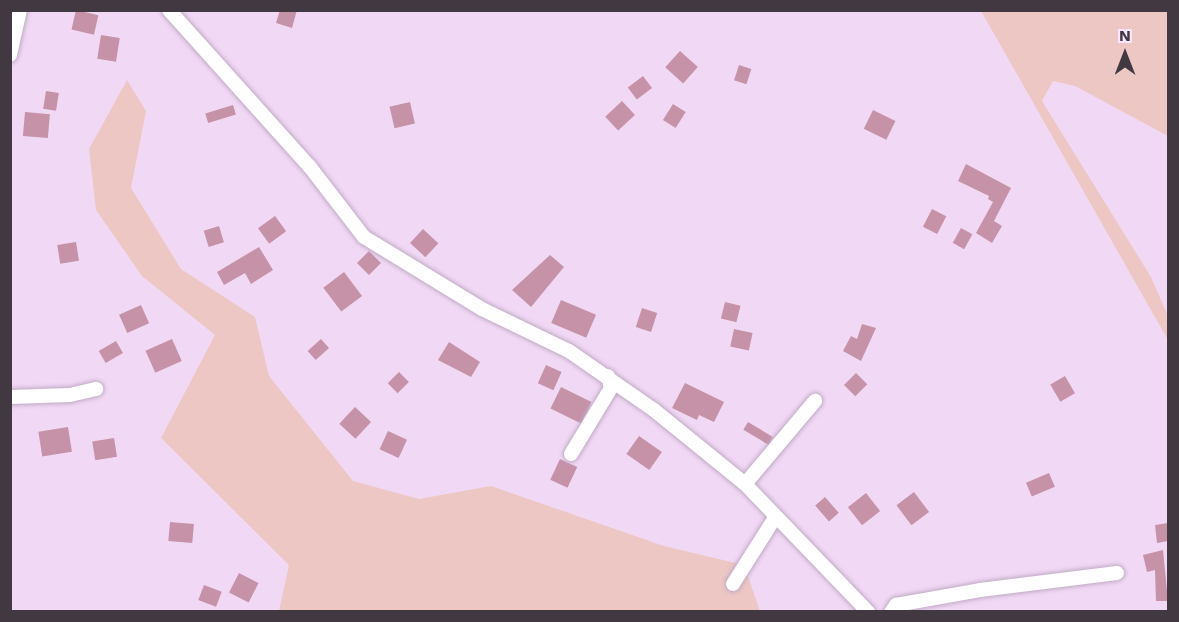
<!DOCTYPE html>
<html>
<head>
<meta charset="utf-8">
<style>
	body { margin:0 }
	#map { position:relative; width:1179px; height:622px; overflow:hidden; background:#f1d9f5; font-family:"Work Sans",sans-serif }
	div>[style] { position:absolute }
	[style*='--x'] { left:calc(var(--x)*1px); top:calc(var(--y)*1px); width:calc(var(--w)*1px); rotate:calc(var(--a)*1deg) }
	.green>* { inset:0; background:#edc7c4 }
	.building>* { inset:0; background:#c592a8; transform-origin:0 0 }
	.roads { filter:drop-shadow(0 0 2px #c1aac5) drop-shadow(0 0 2px #c1aac5) }
	.minor>* { height:14px; margin:-7px; padding:0 7px; transform-origin:7px; border-radius:7px; background:#fff }
	span { translate:-50% -50%; white-space:nowrap; text-align:center; line-height:1.15; -webkit-text-stroke:4.5px #fce8ff; paint-order:stroke }
	.frame { position:absolute; inset:0; border:12px solid #413842; pointer-events:none }
	.north { position:absolute; left:1095px; top:24px; width:60px; height:60px; -webkit-text-stroke:4px #fce8ff; paint-order:stroke; rotate:0deg; font-size:16px; font-weight:700; line-height:24px; text-align:center; color:#413842 }
	.north::after { content:''; display:block; margin:auto; width:21px; height:27px; background:#413842; clip-path:polygon(50% 0,100% 100%,50% 72%,0 100%) }
</style>
</head>
<body>
<div id="map">
	<div class="green">
		<div style="clip-path:polygon(981px 11px,1168px 11px,1168px 136px,1075px 86px,1053px 81px,1042px 101px,1151px 277px,1168px 316px,1168px 340px)"></div>
		<div style="clip-path:polygon(127px 80px,146px 111px,131px 188px,181px 269px,255px 317px,269px 376px,353px 481px,419px 499px,491px 486px,664px 546px,744px 565px,760px 611px,279px 611px,289px 565px,161px 438px,215px 335px,142px 276px,96px 210px,89px 149px)"></div>
	</div>
	<div class="building">
		<div style="left:76px;top:10px;width:23px;height:20px;rotate:13deg"></div>
		<div style="clip-path:polygon(280px 10px,297px 10px,292px 28px,276px 23px)"></div>
		<div style="left:101px;top:35px;width:19px;height:24px;rotate:9deg"></div>
		<div style="left:680px;top:51px;width:24px;height:22px;rotate:42deg"></div>
		<div style="left:739px;top:65px;width:13px;height:16px;rotate:18deg"></div>
		<div style="left:643px;top:76px;width:15px;height:19px;rotate:53deg"></div>
		<div style="left:46px;top:91px;width:13px;height:18px;rotate:9deg"></div>
		<div style="left:622px;top:101px;width:19px;height:23px;rotate:47deg"></div>
		<div style="left:410px;top:102px;width:22px;height:21px;rotate:77deg"></div>
		<div style="left:673px;top:104px;width:15px;height:19px;rotate:32deg"></div>
		<div style="left:233px;top:105px;width:10px;height:29px;rotate:73deg"></div>
		<div style="left:873px;top:110px;width:25px;height:21px;rotate:26deg"></div>
		<div style="left:25px;top:112px;width:25px;height:24px;rotate:5deg"></div>
		<div style="clip-path:polygon(966px 164px,1011px 188px,994px 221px,1002px 226px,992px 243px,976px 233px,993px 202px,988px 199px,989px 196px,958px 181px)"></div>
		<div style="left:932px;top:209px;width:16px;height:20px;rotate:27deg"></div>
		<div style="left:275px;top:216px;width:19px;height:21px;rotate:54deg"></div>
		<div style="left:219px;top:226px;width:17px;height:16px;rotate:73deg"></div>
		<div style="left:961px;top:228px;width:13px;height:17px;rotate:29deg"></div>
		<div style="left:423px;top:229px;width:21px;height:19px;rotate:43deg"></div>
		<div style="left:76px;top:242px;width:19px;height:19px;rotate:81deg"></div>
		<div style="clip-path:polygon(259px 247px,273px 270px,251px 284px,245px 273px,224px 285px,217px 272px)"></div>
		<div style="left:369px;top:251px;width:17px;height:17px;rotate:45deg"></div>
		<div style="clip-path:polygon(550px 255px,564px 267px,531px 307px,512px 290px)"></div>
		<div style="left:344px;top:272px;width:30px;height:26px;rotate:53deg"></div>
		<div style="left:561px;top:300px;width:38px;height:25px;rotate:23deg"></div>
		<div style="left:725px;top:302px;width:16px;height:17px;rotate:14deg"></div>
		<div style="left:141px;top:305px;width:20px;height:24px;rotate:66deg"></div>
		<div style="left:642px;top:308px;width:16px;height:20px;rotate:18deg"></div>
		<div style="clip-path:polygon(862px 324px,876px 328px,861px 361px,843px 351px,851px 336px,857px 339px)"></div>
		<div style="left:734px;top:329px;width:19px;height:18px;rotate:12deg"></div>
		<div style="left:172px;top:339px;width:24px;height:29px;rotate:66deg"></div>
		<div style="left:321px;top:339px;width:12px;height:18px;rotate:48deg"></div>
		<div style="left:116px;top:341px;width:14px;height:20px;rotate:60deg"></div>
		<div style="clip-path:polygon(449px 342px,480px 362px,471px 377px,438px 360px)"></div>
		<div style="left:546px;top:365px;width:17px;height:20px;rotate:24deg"></div>
		<div style="left:399px;top:372px;width:14px;height:16px;rotate:45deg"></div>
		<div style="left:856px;top:373px;width:16px;height:17px;rotate:45deg"></div>
		<div style="left:1065px;top:376px;width:20px;height:17px;rotate:60deg"></div>
		<div style="clip-path:polygon(685px 383px,724px 402px,714px 422px,699px 415px,697px 420px,672px 408px)"></div>
		<div style="left:561px;top:387px;width:34px;height:24px;rotate:26deg"></div>
		<div style="left:355px;top:407px;width:22px;height:23px;rotate:43deg"></div>
		<div style="left:748px;top:422px;width:29px;height:9px;rotate:31deg"></div>
		<div style="left:68px;top:427px;width:25px;height:30px;rotate:81deg"></div>
		<div style="left:388px;top:431px;width:21px;height:20px;rotate:25deg"></div>
		<div style="left:639px;top:436px;width:28px;height:22px;rotate:35deg"></div>
		<div style="left:114px;top:438px;width:19px;height:22px;rotate:81deg"></div>
		<div style="left:560px;top:459px;width:19px;height:23px;rotate:25deg"></div>
		<div style="left:1049px;top:473px;width:15px;height:25px;rotate:67deg"></div>
		<div style="left:914px;top:492px;width:25px;height:22px;rotate:53deg"></div>
		<div style="left:866px;top:493px;width:23px;height:23px;rotate:52deg"></div>
		<div style="left:825px;top:497px;width:21px;height:13px;rotate:49deg"></div>
		<div style="left:170px;top:522px;width:24px;height:19px;rotate:5deg"></div>
		<div style="clip-path:polygon(1168px 523px,1168px 541px,1157px 543px,1155px 525px)"></div>
		<div style="clip-path:polygon(1163px 550px,1168px 601px,1156px 601px,1155px 570px,1147px 572px,1143px 555px)"></div>
		<div style="left:239px;top:573px;width:22px;height:22px;rotate:27deg"></div>
		<div style="left:204px;top:585px;width:19px;height:16px;rotate:21deg"></div>
	</div>
	<div class="roads">
		<div class="minor">
			<div style="--x:169;--y:10;--w:211;--a:48.1"></div>
			<div style="--x:310;--y:167;--w:88;--a:52.4"></div>
			<div style="--x:364;--y:237;--w:138;--a:31.4"></div>
			<div style="--x:482;--y:309;--w:97;--a:25.8"></div>
			<div style="--x:569;--y:351;--w:103;--a:34.8"></div>
			<div style="--x:654;--y:410;--w:117;--a:39.1"></div>
			<div style="--x:745;--y:484;--w:178;--a:46.1"></div>
			<div style="--x:10;--y:55;--w:46;--a:-77.5"></div>
			<div style="--x:10;--y:397;--w:60;--a:-1.9"></div>
			<div style="--x:70;--y:395;--w:27;--a:-13"></div>
			<div style="--x:571;--y:454;--w:77;--a:-58.8"></div>
			<div style="--x:611;--y:388;--w:12;--a:-104"></div>
			<div style="--x:745;--y:484;--w:109;--a:-49.9"></div>
			<div style="--x:733;--y:584;--w:80;--a:-57.7"></div>
			<div style="--x:891;--y:612;--w:9;--a:-54"></div>
			<div style="--x:896;--y:605;--w:85;--a:-10.1"></div>
			<div style="--x:980;--y:590;--w:138;--a:-7.1"></div>
		</div>
	</div>
	<div class="frame"></div>
	<div class="north">N</div>
</div>
</body>
</html>
